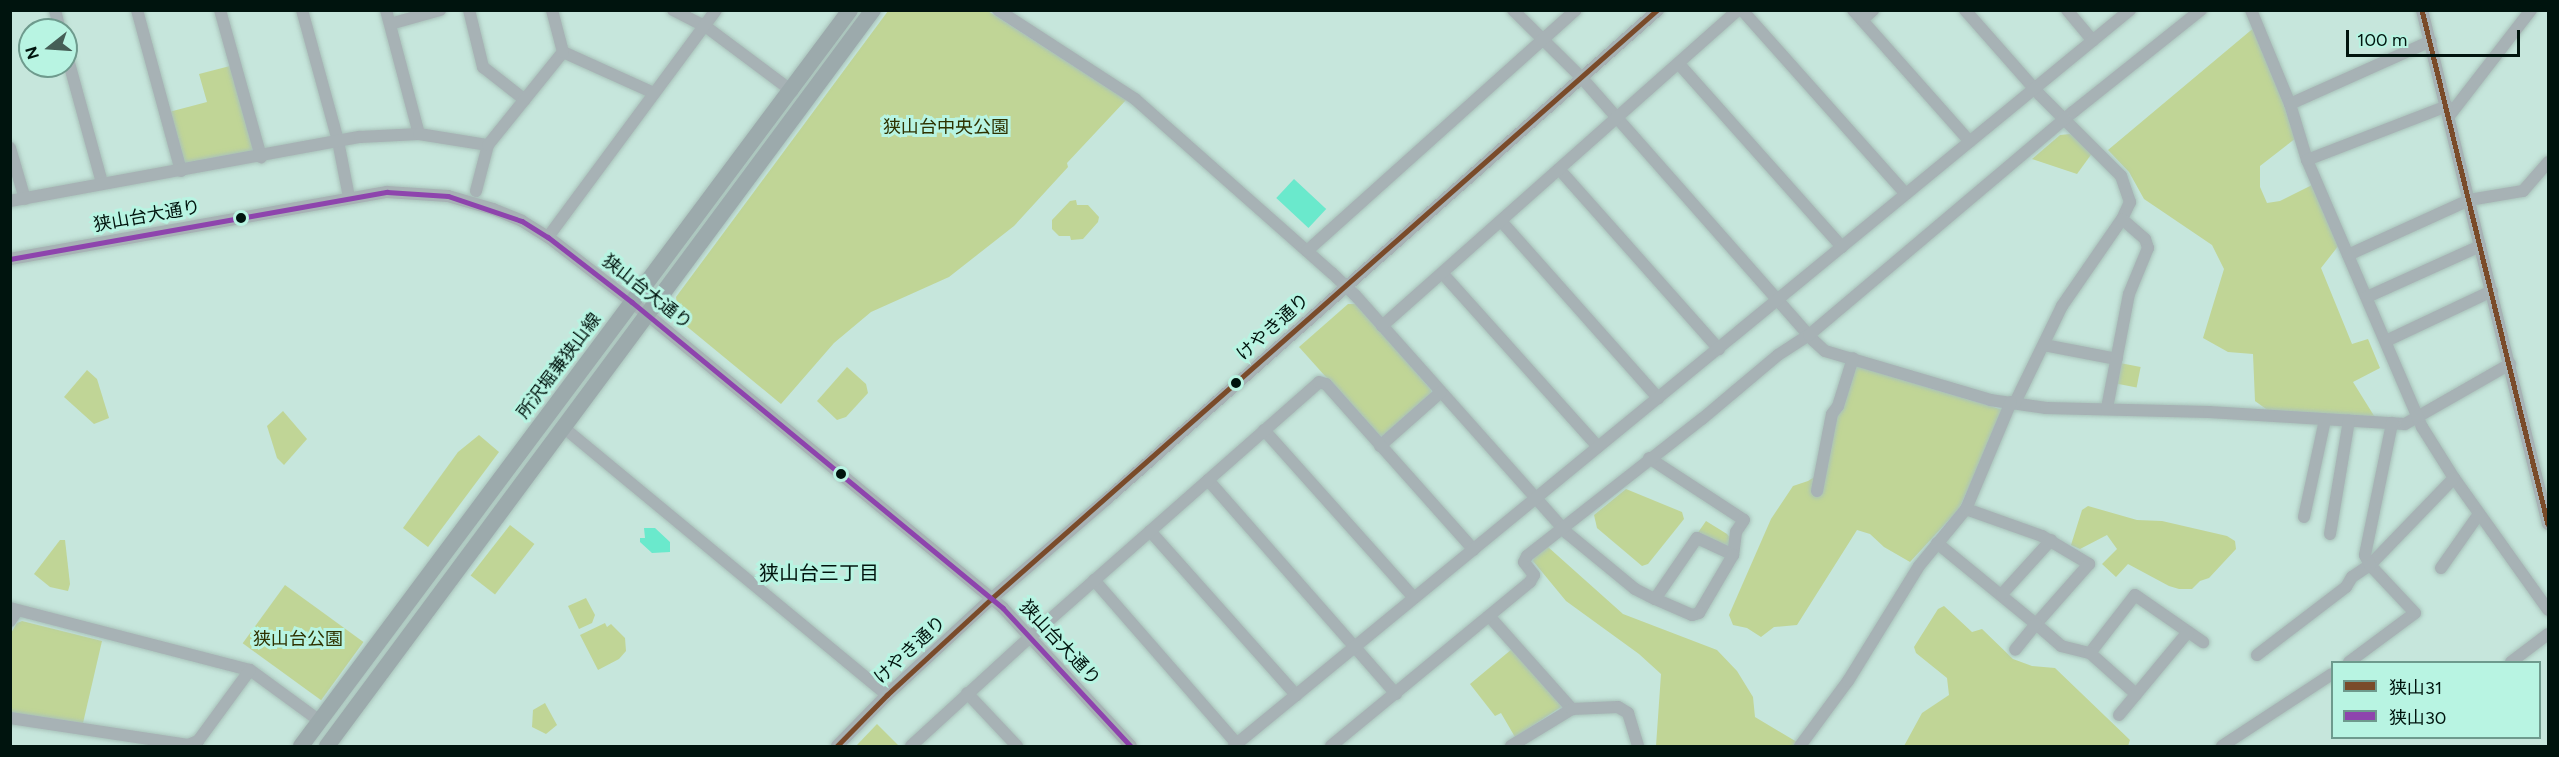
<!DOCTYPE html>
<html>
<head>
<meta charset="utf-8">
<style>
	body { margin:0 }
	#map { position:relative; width:2559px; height:757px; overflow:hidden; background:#c6e6dc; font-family:Figtree,"Noto Sans JP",sans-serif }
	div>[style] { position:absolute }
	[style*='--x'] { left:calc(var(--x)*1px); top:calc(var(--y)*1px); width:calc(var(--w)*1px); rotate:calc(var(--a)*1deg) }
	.green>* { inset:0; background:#c0d596; transform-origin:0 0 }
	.water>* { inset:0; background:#6ae9cc; transform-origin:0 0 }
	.roads { filter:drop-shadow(0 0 2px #a9c2ba) drop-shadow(0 0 2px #a9c2ba) }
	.minor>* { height:12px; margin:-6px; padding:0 6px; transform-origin:6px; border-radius:6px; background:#a7b2b5 }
	.major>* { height:16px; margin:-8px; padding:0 8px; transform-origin:8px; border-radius:8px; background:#9caaac }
	.bus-1>* { height:4.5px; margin:-2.25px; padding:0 2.25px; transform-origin:2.25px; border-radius:2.25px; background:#7a4b2a }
	.bus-2>* { height:4.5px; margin:-2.25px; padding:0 2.25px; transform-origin:2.25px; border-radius:2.25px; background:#8e44ad }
	.dots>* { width:16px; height:16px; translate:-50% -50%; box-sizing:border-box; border:3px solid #b8f4e2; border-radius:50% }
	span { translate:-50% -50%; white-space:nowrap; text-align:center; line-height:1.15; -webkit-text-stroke:6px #b8f4e2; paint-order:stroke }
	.park-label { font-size:18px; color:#2e3200 }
	.street-label { font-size:18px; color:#00140e }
	.neighbourhood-label { font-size:20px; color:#00140e }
	.frame { position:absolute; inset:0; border:12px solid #00140e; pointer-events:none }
	.legend { position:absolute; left:2331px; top:661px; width:210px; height:78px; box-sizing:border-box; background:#b8f4e2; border:2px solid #6e9a8d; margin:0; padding:8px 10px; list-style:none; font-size:18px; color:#00140e }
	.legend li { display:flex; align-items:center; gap:12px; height:30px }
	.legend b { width:30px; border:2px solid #6e9a8d }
	.north { position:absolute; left:18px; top:18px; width:60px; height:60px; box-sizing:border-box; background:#b8f4e2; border:2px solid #6e9a8d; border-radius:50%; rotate:253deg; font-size:16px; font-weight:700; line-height:24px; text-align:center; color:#00140e }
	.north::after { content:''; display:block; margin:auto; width:21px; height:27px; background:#455e56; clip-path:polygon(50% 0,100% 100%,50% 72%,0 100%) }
	.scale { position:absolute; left:2346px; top:30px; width:174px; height:27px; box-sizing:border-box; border:3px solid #00140e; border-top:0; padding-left:8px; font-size:18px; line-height:21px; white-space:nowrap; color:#00140e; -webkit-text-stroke:4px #b8f4e2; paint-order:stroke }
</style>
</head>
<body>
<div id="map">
	<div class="green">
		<div style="clip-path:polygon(888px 11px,988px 11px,1126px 100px,1067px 163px,1068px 167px,1014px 226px,949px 277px,871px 312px,834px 343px,781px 404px,679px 320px,676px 297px)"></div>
		<div style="clip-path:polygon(2256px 26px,2296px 138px,2260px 166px,2260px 187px,2267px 203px,2280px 201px,2312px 185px,2339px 245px,2321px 268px,2352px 344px,2368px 339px,2380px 368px,2353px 382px,2376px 419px,2273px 414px,2255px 401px,2253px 354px,2228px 352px,2203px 338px,2224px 269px,2212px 245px,2144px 199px,2129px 172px,2108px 150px)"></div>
		<div style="clip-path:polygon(230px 66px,254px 148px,251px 153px,187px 165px,183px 162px,169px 112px,207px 102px,199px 74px)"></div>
		<div style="clip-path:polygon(2070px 134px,2093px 152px,2077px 174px,2032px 159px,2060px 135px)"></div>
		<div style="clip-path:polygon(1076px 200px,1077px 205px,1088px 205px,1099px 217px,1098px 222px,1083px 239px,1071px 240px,1070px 236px,1059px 236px,1052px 229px,1052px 220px,1070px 201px)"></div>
		<div style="clip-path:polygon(1348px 304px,1357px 304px,1431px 390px,1431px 395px,1384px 437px,1378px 435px,1299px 347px)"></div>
		<div style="left:2120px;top:363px;width:21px;height:21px;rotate:11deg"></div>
		<div style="clip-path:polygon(1856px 366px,2003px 410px,1959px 509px,1910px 562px,1884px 547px,1870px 534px,1857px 530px,1797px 625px,1774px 627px,1761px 637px,1747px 628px,1733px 625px,1729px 615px,1771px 519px,1793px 486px,1808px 481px,1827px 469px,1837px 415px)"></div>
		<div style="clip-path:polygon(847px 367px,866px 384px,868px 393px,846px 417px,837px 420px,817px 401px)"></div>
		<div style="clip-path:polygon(87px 370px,97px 379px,109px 418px,94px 424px,64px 397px)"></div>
		<div style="clip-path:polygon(283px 411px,307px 439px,284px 465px,277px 458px,267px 426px)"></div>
		<div style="clip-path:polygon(479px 435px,499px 452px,428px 547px,403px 528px,458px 452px)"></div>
		<div style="clip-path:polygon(1626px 489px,1682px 512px,1684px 519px,1648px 564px,1642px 566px,1597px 528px,1594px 515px)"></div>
		<div style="clip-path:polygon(2088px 506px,2137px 520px,2162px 521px,2227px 536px,2235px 541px,2236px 549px,2209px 578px,2200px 581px,2192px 589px,2179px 589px,2169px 586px,2128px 564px,2116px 577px,2102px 564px,2117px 549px,2107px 535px,2080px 549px,2071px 545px,2082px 510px)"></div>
		<div style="clip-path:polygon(1706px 521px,1727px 534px,1731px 539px,1728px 549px,1697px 534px)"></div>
		<div style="left:510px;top:525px;width:31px;height:64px;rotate:38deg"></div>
		<div style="clip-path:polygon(60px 540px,65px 540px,70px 584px,68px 591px,50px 587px,34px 574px)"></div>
		<div style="clip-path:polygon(1548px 547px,1623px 614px,1717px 650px,1737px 671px,1753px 697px,1755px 717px,1797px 742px,1794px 746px,1656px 746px,1661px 674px,1639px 654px,1566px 601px,1533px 561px,1534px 556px)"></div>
		<div style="left:285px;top:585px;width:97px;height:72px;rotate:36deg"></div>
		<div style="clip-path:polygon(586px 598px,595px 615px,592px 623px,579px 629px,568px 606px)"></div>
		<div style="clip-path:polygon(1944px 606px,1972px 632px,1982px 629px,2013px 659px,2032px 666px,2055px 668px,2130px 740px,2128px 746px,1904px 746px,1922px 713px,1949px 695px,1947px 678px,1916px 653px,1914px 647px,1938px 609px)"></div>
		<div style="clip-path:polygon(22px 621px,102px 641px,83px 723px,11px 713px,11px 633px,17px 623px)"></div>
		<div style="clip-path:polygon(605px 623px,607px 627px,611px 624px,625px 638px,626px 651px,619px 659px,598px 670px,580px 635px)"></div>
		<div style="clip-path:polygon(1512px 649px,1560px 703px,1561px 707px,1515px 737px,1501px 713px,1495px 716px,1470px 684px)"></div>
		<div style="clip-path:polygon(545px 703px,557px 725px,546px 734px,532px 727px,533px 710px)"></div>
		<div style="clip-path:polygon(877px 724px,899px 746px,856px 746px)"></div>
	</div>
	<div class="water">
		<div style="left:1294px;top:179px;width:44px;height:26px;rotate:43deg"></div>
		<div style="clip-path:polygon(644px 528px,655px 528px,670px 542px,670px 552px,652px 553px,640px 542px,640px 538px,645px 538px)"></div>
	</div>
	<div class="roads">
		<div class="minor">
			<div style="--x:55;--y:10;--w:21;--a:76"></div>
			<div style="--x:137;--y:10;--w:167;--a:74.7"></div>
			<div style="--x:220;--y:10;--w:153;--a:74.4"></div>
			<div style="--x:302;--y:10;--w:136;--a:74.6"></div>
			<div style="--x:338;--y:141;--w:57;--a:78.9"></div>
			<div style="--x:386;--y:10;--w:128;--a:75.1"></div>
			<div style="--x:469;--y:10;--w:59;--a:76.2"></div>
			<div style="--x:483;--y:67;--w:53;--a:38.2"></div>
			<div style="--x:673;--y:10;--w:36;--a:27"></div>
			<div style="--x:705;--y:26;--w:109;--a:36.8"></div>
			<div style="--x:998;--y:10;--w:163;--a:33"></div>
			<div style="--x:1135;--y:99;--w:263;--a:41.5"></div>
			<div style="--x:1332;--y:273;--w:32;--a:44"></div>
			<div style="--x:1355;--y:295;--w:319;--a:48.3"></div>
			<div style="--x:1567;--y:533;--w:88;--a:39.5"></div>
			<div style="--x:1635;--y:589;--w:22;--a:27"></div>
			<div style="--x:1513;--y:10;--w:95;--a:44.6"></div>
			<div style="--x:1581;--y:77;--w:351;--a:48.6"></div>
			<div style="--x:1813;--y:340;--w:16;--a:43"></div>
			<div style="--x:1825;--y:351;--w:172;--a:16.5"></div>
			<div style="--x:1990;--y:400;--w:57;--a:8.1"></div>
			<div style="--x:2046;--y:408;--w:163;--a:1.4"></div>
			<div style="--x:2209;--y:412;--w:196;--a:3.5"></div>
			<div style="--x:2405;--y:424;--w:121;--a:-29.7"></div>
			<div style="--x:1742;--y:10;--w:246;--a:48.3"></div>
			<div style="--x:1853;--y:10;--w:176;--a:48.4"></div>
			<div style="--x:1965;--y:10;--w:113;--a:48.6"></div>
			<div style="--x:2040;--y:95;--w:115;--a:45"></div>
			<div style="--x:2121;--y:176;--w:28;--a:71"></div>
			<div style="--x:2130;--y:202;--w:19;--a:115"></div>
			<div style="--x:2122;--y:219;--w:106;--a:124.6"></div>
			<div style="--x:2062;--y:306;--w:108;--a:115.9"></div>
			<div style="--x:2067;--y:10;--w:40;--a:50"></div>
			<div style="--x:2251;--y:10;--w:102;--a:67.5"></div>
			<div style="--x:2290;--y:104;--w:59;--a:73.1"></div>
			<div style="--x:2307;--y:160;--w:291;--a:66.7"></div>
			<div style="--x:2422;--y:427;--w:60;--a:57.9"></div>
			<div style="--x:2454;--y:478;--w:162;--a:54.5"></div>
			<div style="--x:2422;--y:10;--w:529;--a:76.23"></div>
			<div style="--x:1862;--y:20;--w:15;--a:-42"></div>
			<div style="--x:390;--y:24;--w:52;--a:-15.6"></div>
			<div style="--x:66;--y:52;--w:136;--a:74.6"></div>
			<div style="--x:563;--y:52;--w:100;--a:24.3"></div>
			<div style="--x:1679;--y:64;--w:245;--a:48.3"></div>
			<div style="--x:2290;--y:104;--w:154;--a:-24.1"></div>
			<div style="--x:2449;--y:116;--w:134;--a:-52.3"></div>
			<div style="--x:10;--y:148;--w:53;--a:73.6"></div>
			<div style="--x:2307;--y:160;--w:150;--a:-21.1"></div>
			<div style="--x:1559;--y:169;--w:241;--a:48.4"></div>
			<div style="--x:476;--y:191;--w:48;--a:-75.4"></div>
			<div style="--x:10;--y:201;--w:356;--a:-10.4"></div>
			<div style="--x:360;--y:137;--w:59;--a:-2.9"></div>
			<div style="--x:419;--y:134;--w:70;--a:9.1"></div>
			<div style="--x:488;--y:145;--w:119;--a:-51.1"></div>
			<div style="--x:563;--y:52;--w:43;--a:-104.7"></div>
			<div style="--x:1501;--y:221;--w:237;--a:48.4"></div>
			<div style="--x:548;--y:237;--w:282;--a:-53.5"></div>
			<div style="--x:1307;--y:251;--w:361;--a:-41.9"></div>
			<div style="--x:2348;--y:255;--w:133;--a:-24.4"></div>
			<div style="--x:2469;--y:200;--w:55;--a:-9.5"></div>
			<div style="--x:2523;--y:191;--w:38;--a:-49"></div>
			<div style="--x:10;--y:259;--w:383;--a:-10.1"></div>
			<div style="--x:387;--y:192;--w:61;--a:3.8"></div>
			<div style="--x:448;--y:196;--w:47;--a:16.1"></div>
			<div style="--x:493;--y:209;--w:31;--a:22"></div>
			<div style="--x:522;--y:221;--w:31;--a:32"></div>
			<div style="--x:548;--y:237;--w:106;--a:37.7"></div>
			<div style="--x:632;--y:302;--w:481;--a:39.5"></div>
			<div style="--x:1003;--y:608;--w:188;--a:47.2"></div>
			<div style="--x:1443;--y:274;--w:232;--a:48.1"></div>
			<div style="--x:2367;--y:297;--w:124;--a:-24.3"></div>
			<div style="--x:1382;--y:326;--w:476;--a:-41.6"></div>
			<div style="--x:2386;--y:341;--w:117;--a:-25.3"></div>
			<div style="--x:2044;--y:345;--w:74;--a:10.9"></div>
			<div style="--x:2107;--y:408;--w:116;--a:-79.1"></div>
			<div style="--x:2129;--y:294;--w:50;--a:-67.6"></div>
			<div style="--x:2148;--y:248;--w:9;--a:-108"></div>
			<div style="--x:2145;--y:239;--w:30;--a:-139"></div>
			<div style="--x:563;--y:427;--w:420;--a:39.6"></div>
			<div style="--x:1264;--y:430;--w:225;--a:48.2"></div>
			<div style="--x:1380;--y:446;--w:81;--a:-41.5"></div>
			<div style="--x:1649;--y:458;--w:113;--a:33.1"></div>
			<div style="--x:1744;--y:520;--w:14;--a:124"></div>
			<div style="--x:1736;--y:532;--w:23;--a:97"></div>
			<div style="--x:1208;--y:480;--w:285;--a:48.7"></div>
			<div style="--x:1817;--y:491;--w:78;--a:-79"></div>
			<div style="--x:1832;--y:414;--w:10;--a:-53"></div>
			<div style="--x:1838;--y:406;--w:50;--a:-72.6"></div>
			<div style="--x:1966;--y:509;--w:81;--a:19.6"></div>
			<div style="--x:2042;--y:536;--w:55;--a:30.8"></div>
			<div style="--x:2089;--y:564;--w:80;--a:131.5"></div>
			<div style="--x:2036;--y:624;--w:33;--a:41"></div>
			<div style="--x:2061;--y:646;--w:30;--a:14"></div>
			<div style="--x:2090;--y:653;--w:73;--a:-52.2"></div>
			<div style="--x:2135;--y:595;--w:83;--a:34.7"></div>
			<div style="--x:2304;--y:517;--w:99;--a:-77.8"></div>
			<div style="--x:1150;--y:531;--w:220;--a:48.3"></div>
			<div style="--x:2330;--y:534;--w:115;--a:-80.5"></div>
			<div style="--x:1697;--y:538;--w:40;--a:25"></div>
			<div style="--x:1733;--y:555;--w:67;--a:120.4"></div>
			<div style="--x:1699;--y:613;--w:7;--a:164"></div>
			<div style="--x:1692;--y:615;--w:40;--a:-156.6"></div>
			<div style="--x:1655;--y:599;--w:74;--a:-55.5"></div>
			<div style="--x:1937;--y:543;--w:128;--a:39.3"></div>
			<div style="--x:2036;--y:624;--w:33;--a:129"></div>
			<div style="--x:2441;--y:568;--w:66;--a:-54.9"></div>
			<div style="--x:1094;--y:580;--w:218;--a:48.9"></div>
			<div style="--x:2002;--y:594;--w:73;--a:-47.8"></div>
			<div style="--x:10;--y:608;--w:248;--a:14.5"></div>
			<div style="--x:250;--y:670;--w:87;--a:36.1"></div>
			<div style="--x:1489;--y:616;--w:125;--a:48.3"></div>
			<div style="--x:10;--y:621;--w:12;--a:-55"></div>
			<div style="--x:2090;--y:653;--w:62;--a:41.7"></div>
			<div style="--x:2257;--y:655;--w:112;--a:-37.4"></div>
			<div style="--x:2346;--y:587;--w:12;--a:-59"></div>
			<div style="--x:2352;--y:577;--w:22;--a:-34"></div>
			<div style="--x:2370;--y:565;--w:121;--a:-46"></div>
			<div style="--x:2349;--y:662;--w:82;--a:-36.6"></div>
			<div style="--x:2415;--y:613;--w:66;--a:-133.2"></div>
			<div style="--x:2370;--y:565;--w:11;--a:-117"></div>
			<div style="--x:2365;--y:555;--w:135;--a:-78.4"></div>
			<div style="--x:2511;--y:662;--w:46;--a:-37.1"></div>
			<div style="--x:967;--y:693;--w:73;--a:46.7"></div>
			<div style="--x:2119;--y:715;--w:108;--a:-50.3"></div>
			<div style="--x:10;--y:718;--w:180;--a:8.6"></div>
			<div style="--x:188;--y:745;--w:11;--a:-22"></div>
			<div style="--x:198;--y:741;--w:88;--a:-53.8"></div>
			<div style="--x:837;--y:746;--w:71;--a:-45.6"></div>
			<div style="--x:887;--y:695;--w:142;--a:-42.7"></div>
			<div style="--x:991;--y:599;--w:153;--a:-40.8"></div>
			<div style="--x:1107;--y:499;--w:737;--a:-41.59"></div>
			<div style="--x:911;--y:746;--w:161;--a:-42.5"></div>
			<div style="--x:1030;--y:637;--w:385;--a:-41.4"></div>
			<div style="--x:1319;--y:382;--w:7;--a:16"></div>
			<div style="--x:1326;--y:384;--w:222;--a:48.3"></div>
			<div style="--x:1234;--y:746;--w:1160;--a:-39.4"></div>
			<div style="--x:1331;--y:746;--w:258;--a:-39.5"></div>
			<div style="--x:1530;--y:582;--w:8;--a:-60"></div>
			<div style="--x:1534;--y:575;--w:16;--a:-128"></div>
			<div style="--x:1524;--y:562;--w:7;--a:-63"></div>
			<div style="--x:1527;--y:556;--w:222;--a:-38.1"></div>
			<div style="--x:1702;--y:419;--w:99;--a:-40.1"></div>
			<div style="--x:1778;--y:355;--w:37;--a:-33"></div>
			<div style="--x:1809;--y:335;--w:346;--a:-40.2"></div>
			<div style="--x:2073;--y:112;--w:164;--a:-38.6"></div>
			<div style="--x:1511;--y:746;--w:71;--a:-31.2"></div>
			<div style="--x:1572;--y:709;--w:46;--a:-2.5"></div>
			<div style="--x:1618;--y:707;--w:12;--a:31"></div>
			<div style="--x:1628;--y:713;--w:34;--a:73"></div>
			<div style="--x:1800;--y:746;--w:81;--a:-53.6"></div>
			<div style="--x:1848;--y:681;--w:135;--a:-58.3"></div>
			<div style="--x:1919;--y:566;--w:74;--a:-50.5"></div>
			<div style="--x:1966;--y:509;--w:116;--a:-67.2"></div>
			<div style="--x:2222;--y:746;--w:131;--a:-33.2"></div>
		</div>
		<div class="major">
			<div style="--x:301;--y:746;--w:918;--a:-53.28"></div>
			<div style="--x:327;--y:746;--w:916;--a:-53.43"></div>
		</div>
	</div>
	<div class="bus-1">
		<div style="--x:2422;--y:10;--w:529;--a:76.23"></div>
		<div style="--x:837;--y:746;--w:71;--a:-45.6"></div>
		<div style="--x:887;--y:695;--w:142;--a:-42.7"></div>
		<div style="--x:991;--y:599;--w:889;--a:-41.49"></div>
	</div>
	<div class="bus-2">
		<div style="--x:10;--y:259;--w:383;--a:-10.1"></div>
		<div style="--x:387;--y:192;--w:61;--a:3.8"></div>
		<div style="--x:448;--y:196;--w:78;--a:18.7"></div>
		<div style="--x:522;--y:221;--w:31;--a:32"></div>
		<div style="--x:548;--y:237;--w:106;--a:37.7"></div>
		<div style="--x:632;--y:302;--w:481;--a:39.5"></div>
		<div style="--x:1003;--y:608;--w:188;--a:47.2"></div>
	</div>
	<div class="dots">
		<div style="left:241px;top:218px;background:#00140e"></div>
		<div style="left:1236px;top:383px;background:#00140e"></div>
		<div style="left:841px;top:474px;background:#00140e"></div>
	</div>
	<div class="park-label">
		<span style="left:946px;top:127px">狭山台中央公園</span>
		<span style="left:298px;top:639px">狭山台公園</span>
	</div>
	<div class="street-label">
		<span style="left:147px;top:216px;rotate:-10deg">狭山台大通り</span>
		<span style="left:647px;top:292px;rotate:38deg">狭山台大通り</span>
		<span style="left:1273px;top:327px;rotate:-42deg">けやき通り</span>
		<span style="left:559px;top:366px;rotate:-53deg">所沢堀兼狭山線</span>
		<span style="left:1060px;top:643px;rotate:47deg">狭山台大通り</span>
		<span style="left:910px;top:650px;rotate:-43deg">けやき通り</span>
	</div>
	<div class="neighbourhood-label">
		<span style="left:819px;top:573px">狭山台三丁目</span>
	</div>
	<div class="frame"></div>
	<ul class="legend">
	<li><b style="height:8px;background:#7a4b2a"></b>狭山31</li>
	<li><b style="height:8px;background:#8e44ad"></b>狭山30</li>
	</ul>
	<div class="north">N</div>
	<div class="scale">100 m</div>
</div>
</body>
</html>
